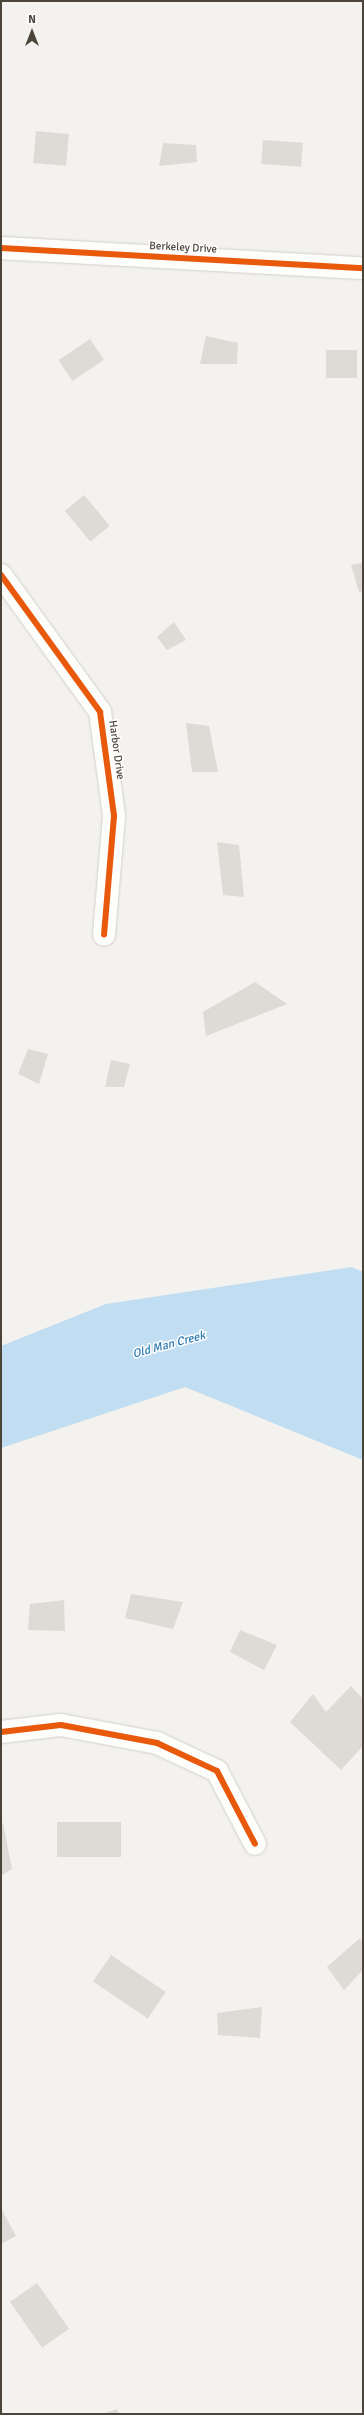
<!DOCTYPE html>
<html>
<head>
<meta charset="utf-8">
<style>
	body { margin:0 }
	#map { position:relative; width:364px; height:2415px; overflow:hidden; background:#f4f2ee; font-family:Signika,sans-serif }
	div>[style] { position:absolute }
	[style*='--x'] { left:calc(var(--x)*1px); top:calc(var(--y)*1px); width:calc(var(--w)*1px); rotate:calc(var(--a)*1deg) }
	.water>* { inset:0; background:#c0ddf1 }
	.building>* { inset:0; background:#dedbd6; transform-origin:0 0 }
	.roads { filter:drop-shadow(0 0 1px #d2d0cb) drop-shadow(0 0 1px #d2d0cb) }
	.minor>* { height:22px; margin:-11px; padding:0 11px; transform-origin:11px; border-radius:11px; background:#fdfdfc }
	.cycleway>* { height:6px; margin:-3px; padding:0 3px; transform-origin:3px; border-radius:3px; background:#e8590c }
	span { translate:-50% -50%; white-space:nowrap; text-align:center; line-height:1.15; -webkit-text-stroke:3px #fff; paint-order:stroke }
	.street-label { font-size:11px; color:#4b4439 }
	.water-label { font-size:12px; color:#2e7ab2; font-style:italic }
	.frame { position:absolute; inset:0; border:2px solid #4b4439; pointer-events:none }
	.north { position:absolute; left:12px; top:12px; width:40px; height:40px; -webkit-text-stroke:3px #fff; paint-order:stroke; rotate:0deg; font-size:11px; font-weight:700; line-height:16px; text-align:center; color:#4b4439 }
	.north::after { content:''; display:block; margin:auto; width:14px; height:18px; background:#4b4439; clip-path:polygon(50% 0,100% 100%,50% 72%,0 100%) }
</style>
</head>
<body>
<div id="map">
	<div class="water">
		<div style="clip-path:polygon(352px 1267px,363px 1272px,363px 1460px,185px 1387px,1px 1448px,1px 1346px,106px 1304px)"></div>
	</div>
	<div class="building">
		<div style="left:36px;top:131px;width:33px;height:32px;rotate:5deg"></div>
		<div style="left:263px;top:140px;width:40px;height:24px;rotate:4deg"></div>
		<div style="clip-path:polygon(163px 143px,196px 145px,197px 162px,159px 166px)"></div>
		<div style="clip-path:polygon(206px 336px,238px 343px,237px 364px,200px 364px)"></div>
		<div style="left:90px;top:339px;width:25px;height:38px;rotate:56deg"></div>
		<div style="left:357px;top:350px;width:28px;height:31px;rotate:90deg"></div>
		<div style="left:84px;top:495px;width:40px;height:25px;rotate:50deg"></div>
		<div style="clip-path:polygon(363px 563px,363px 591px,359px 592px,351px 565px)"></div>
		<div style="clip-path:polygon(174px 622px,186px 640px,167px 650px,157px 637px)"></div>
		<div style="clip-path:polygon(186px 723px,209px 726px,218px 772px,192px 772px)"></div>
		<div style="clip-path:polygon(217px 842px,239px 845px,244px 897px,223px 895px)"></div>
		<div style="clip-path:polygon(255px 982px,287px 1004px,206px 1036px,203px 1012px)"></div>
		<div style="clip-path:polygon(28px 1049px,48px 1054px,39px 1084px,18px 1074px)"></div>
		<div style="clip-path:polygon(111px 1060px,130px 1064px,124px 1087px,105px 1087px)"></div>
		<div style="clip-path:polygon(131px 1594px,183px 1602px,173px 1629px,125px 1618px)"></div>
		<div style="clip-path:polygon(64px 1600px,65px 1631px,28px 1630px,30px 1604px)"></div>
		<div style="clip-path:polygon(240px 1630px,277px 1645px,264px 1670px,230px 1652px)"></div>
		<div style="clip-path:polygon(351px 1686px,363px 1699px,363px 1746px,341px 1770px,290px 1722px,313px 1694px,326px 1712px)"></div>
		<div style="left:57px;top:1822px;width:64px;height:35px"></div>
		<div style="clip-path:polygon(1px 1823px,3px 1823px,12px 1869px,1px 1876px)"></div>
		<div style="clip-path:polygon(360px 1938px,363px 1943px,363px 1970px,344px 1990px,327px 1967px)"></div>
		<div style="left:111px;top:1955px;width:66px;height:32px;rotate:34deg"></div>
		<div style="clip-path:polygon(262px 2007px,260px 2038px,218px 2035px,217px 2013px)"></div>
		<div style="clip-path:polygon(1px 2208px,16px 2236px,1px 2244px)"></div>
		<div style="left:37px;top:2283px;width:56px;height:33px;rotate:55deg"></div>
		<div style="clip-path:polygon(117px 2409px,119px 2414px,102px 2414px)"></div>
	</div>
	<div class="roads">
		<div class="minor">
			<div style="--x:1;--y:248;--w:363;--a:3.2"></div>
			<div style="--x:1;--y:575;--w:169;--a:54.1"></div>
			<div style="--x:100;--y:712;--w:105;--a:82.3"></div>
			<div style="--x:114;--y:816;--w:119;--a:94.8"></div>
			<div style="--x:1;--y:1732;--w:60;--a:-6.7"></div>
			<div style="--x:61;--y:1725;--w:98;--a:10.6"></div>
			<div style="--x:157;--y:1743;--w:66;--a:25"></div>
			<div style="--x:217;--y:1771;--w:82;--a:62.5"></div>
		</div>
	</div>
	<div class="cycleway">
		<div style="--x:1;--y:248;--w:363;--a:3.2"></div>
		<div style="--x:1;--y:575;--w:169;--a:54.1"></div>
		<div style="--x:100;--y:712;--w:105;--a:82.3"></div>
		<div style="--x:114;--y:816;--w:119;--a:94.8"></div>
		<div style="--x:1;--y:1732;--w:60;--a:-6.7"></div>
		<div style="--x:61;--y:1725;--w:98;--a:10.6"></div>
		<div style="--x:157;--y:1743;--w:66;--a:25"></div>
		<div style="--x:217;--y:1771;--w:82;--a:62.5"></div>
	</div>
	<div class="street-label">
		<span style="left:183px;top:248px;rotate:3deg">Berkeley Drive</span>
		<span style="left:116px;top:750px;rotate:82deg">Harbor Drive</span>
	</div>
	<div class="water-label">
		<span style="left:169px;top:1345px;rotate:-15deg">Old Man Creek</span>
	</div>
	<div class="frame"></div>
	<div class="north">N</div>
</div>
</body>
</html>
